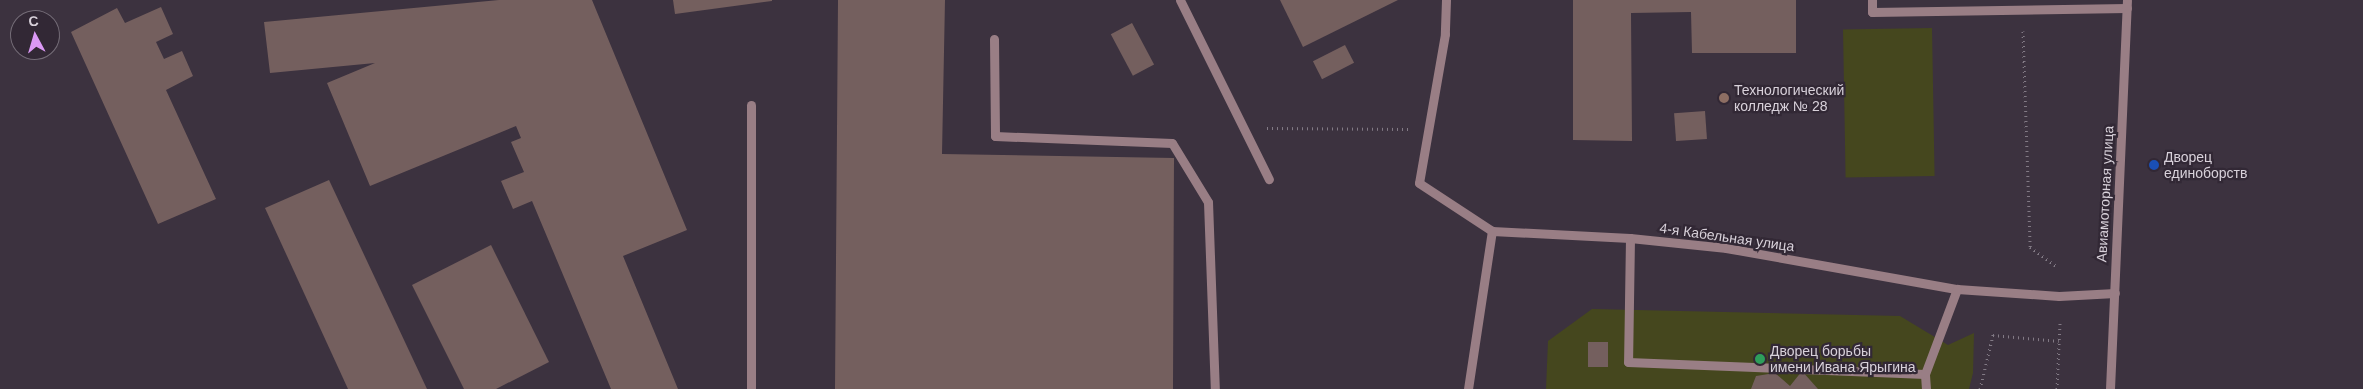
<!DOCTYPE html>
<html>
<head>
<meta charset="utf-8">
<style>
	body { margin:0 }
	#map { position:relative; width:2363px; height:389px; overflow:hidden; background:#3c323f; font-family:Arial,sans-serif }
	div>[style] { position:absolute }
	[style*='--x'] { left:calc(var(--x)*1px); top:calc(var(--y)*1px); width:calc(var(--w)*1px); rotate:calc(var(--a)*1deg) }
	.green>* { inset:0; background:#45471e; transform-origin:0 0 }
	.building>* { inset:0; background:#745f5e; transform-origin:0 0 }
	.path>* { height:3px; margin-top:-1.5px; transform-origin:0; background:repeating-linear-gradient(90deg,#827a85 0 1px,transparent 0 5px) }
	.minor>* { height:9px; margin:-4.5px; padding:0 4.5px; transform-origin:4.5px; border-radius:4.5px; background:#997e85 }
	.dots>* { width:14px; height:14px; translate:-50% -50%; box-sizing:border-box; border:2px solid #322835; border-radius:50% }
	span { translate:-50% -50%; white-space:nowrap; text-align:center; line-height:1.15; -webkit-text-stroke:4.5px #322835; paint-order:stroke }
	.poi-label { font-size:14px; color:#d8d1da }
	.left { translate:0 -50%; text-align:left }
	.street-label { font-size:14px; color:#d8d1da }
	.north { position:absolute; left:10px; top:10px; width:50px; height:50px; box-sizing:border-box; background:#322835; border:1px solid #746c77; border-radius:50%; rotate:354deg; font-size:14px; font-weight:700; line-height:20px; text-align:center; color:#d8d1da }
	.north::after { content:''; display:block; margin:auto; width:18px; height:22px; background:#db99f5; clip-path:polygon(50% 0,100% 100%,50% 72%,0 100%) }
</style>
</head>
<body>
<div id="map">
	<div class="green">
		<div style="left:1932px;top:28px;width:148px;height:89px;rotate:89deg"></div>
		<div style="clip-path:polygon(1592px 309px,1900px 316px,1948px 345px,1974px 333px,1973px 373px,1969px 389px,1546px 389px,1548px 341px)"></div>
	</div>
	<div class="building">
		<div style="clip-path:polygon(499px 0,592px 0,687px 230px,623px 256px,678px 389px,611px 389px,532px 201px,513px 209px,501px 181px,524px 172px,511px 142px,521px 138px,516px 126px,370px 186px,327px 83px,375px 63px,270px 73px,264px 22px)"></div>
		<div style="clip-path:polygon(673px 0,772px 0,772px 1px,675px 14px)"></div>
		<div style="clip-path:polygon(838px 0,945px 0,942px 154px,1174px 158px,1173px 389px,835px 389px)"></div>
		<div style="clip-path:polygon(1280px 0,1398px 0,1303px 47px)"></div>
		<div style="clip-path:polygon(1573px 0,1796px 0,1796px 53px,1692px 53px,1691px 12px,1631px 13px,1632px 141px,1573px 140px)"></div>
		<div style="clip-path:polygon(161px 7px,173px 34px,156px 42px,164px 59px,182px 51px,193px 76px,166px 90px,216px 199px,158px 224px,71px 32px,117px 8px,125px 23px)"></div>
		<div style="left:1132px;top:23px;width:47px;height:24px;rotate:62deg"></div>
		<div style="left:1345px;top:45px;width:20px;height:36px;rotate:63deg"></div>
		<div style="left:1705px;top:111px;width:28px;height:31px;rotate:86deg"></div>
		<div style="clip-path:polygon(329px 180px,427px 389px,348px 389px,265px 208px)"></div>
		<div style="clip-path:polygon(491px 245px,549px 362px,496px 389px,464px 389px,412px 285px)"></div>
		<div style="left:1588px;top:342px;width:20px;height:25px"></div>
		<div style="clip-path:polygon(1802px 371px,1818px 389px,1751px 389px,1756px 376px,1775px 373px,1790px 386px)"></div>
	</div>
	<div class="path">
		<div style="--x:2023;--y:31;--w:216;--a:88.1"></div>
		<div style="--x:2030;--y:247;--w:34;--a:36"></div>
		<div style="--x:1267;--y:128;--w:141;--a:0.4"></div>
		<div style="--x:1980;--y:389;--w:56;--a:-76.5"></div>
		<div style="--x:1993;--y:335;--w:66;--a:5.2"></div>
		<div style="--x:2057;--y:389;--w:67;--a:-87.4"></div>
	</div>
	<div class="minor">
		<div style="--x:1180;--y:0;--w:200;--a:63.6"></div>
		<div style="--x:1446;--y:0;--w:34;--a:92"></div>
		<div style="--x:1445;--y:34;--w:151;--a:99.9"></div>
		<div style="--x:1419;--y:183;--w:87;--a:33.3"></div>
		<div style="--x:1872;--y:0;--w:12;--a:90"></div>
		<div style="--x:1872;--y:12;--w:255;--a:-0.9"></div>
		<div style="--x:994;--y:39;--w:97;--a:89.4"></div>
		<div style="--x:995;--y:136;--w:177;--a:2.3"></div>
		<div style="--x:1172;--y:143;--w:69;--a:58.6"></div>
		<div style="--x:1208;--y:202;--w:187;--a:87.9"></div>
		<div style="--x:751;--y:105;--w:284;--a:90"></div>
		<div style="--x:1630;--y:238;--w:124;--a:90.9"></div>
		<div style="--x:1628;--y:362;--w:297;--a:2.3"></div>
		<div style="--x:1468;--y:389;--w:160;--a:-81.4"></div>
		<div style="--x:1492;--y:231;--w:138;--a:2.9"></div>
		<div style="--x:1630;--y:238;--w:97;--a:5.9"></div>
		<div style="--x:1726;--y:248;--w:235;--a:10.1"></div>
		<div style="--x:1957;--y:289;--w:102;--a:3.9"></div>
		<div style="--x:2059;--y:296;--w:56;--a:-3.1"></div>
		<div style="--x:1926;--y:389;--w:15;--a:-94"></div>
		<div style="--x:1925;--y:374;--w:91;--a:-69.4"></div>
		<div style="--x:2110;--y:389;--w:389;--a:-87.5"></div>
	</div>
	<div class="dots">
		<div style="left:1724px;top:98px;background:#8d6e63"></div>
		<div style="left:2154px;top:165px;background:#1a4fb4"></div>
		<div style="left:1760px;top:359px;background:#2e9e5b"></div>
	</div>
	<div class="poi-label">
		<span class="left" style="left:1734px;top:98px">Технологический<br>колледж № 28</span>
		<span class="left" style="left:2164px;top:165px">Дворец<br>единоборств</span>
		<span class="left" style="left:1770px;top:359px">Дворец борьбы<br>имени Ивана Ярыгина</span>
	</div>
	<div class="street-label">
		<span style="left:2105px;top:194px;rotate:-87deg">Авиамоторная улица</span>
		<span style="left:1727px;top:237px;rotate:8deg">4-я Кабельная улица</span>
	</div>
	<div class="north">С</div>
</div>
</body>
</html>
